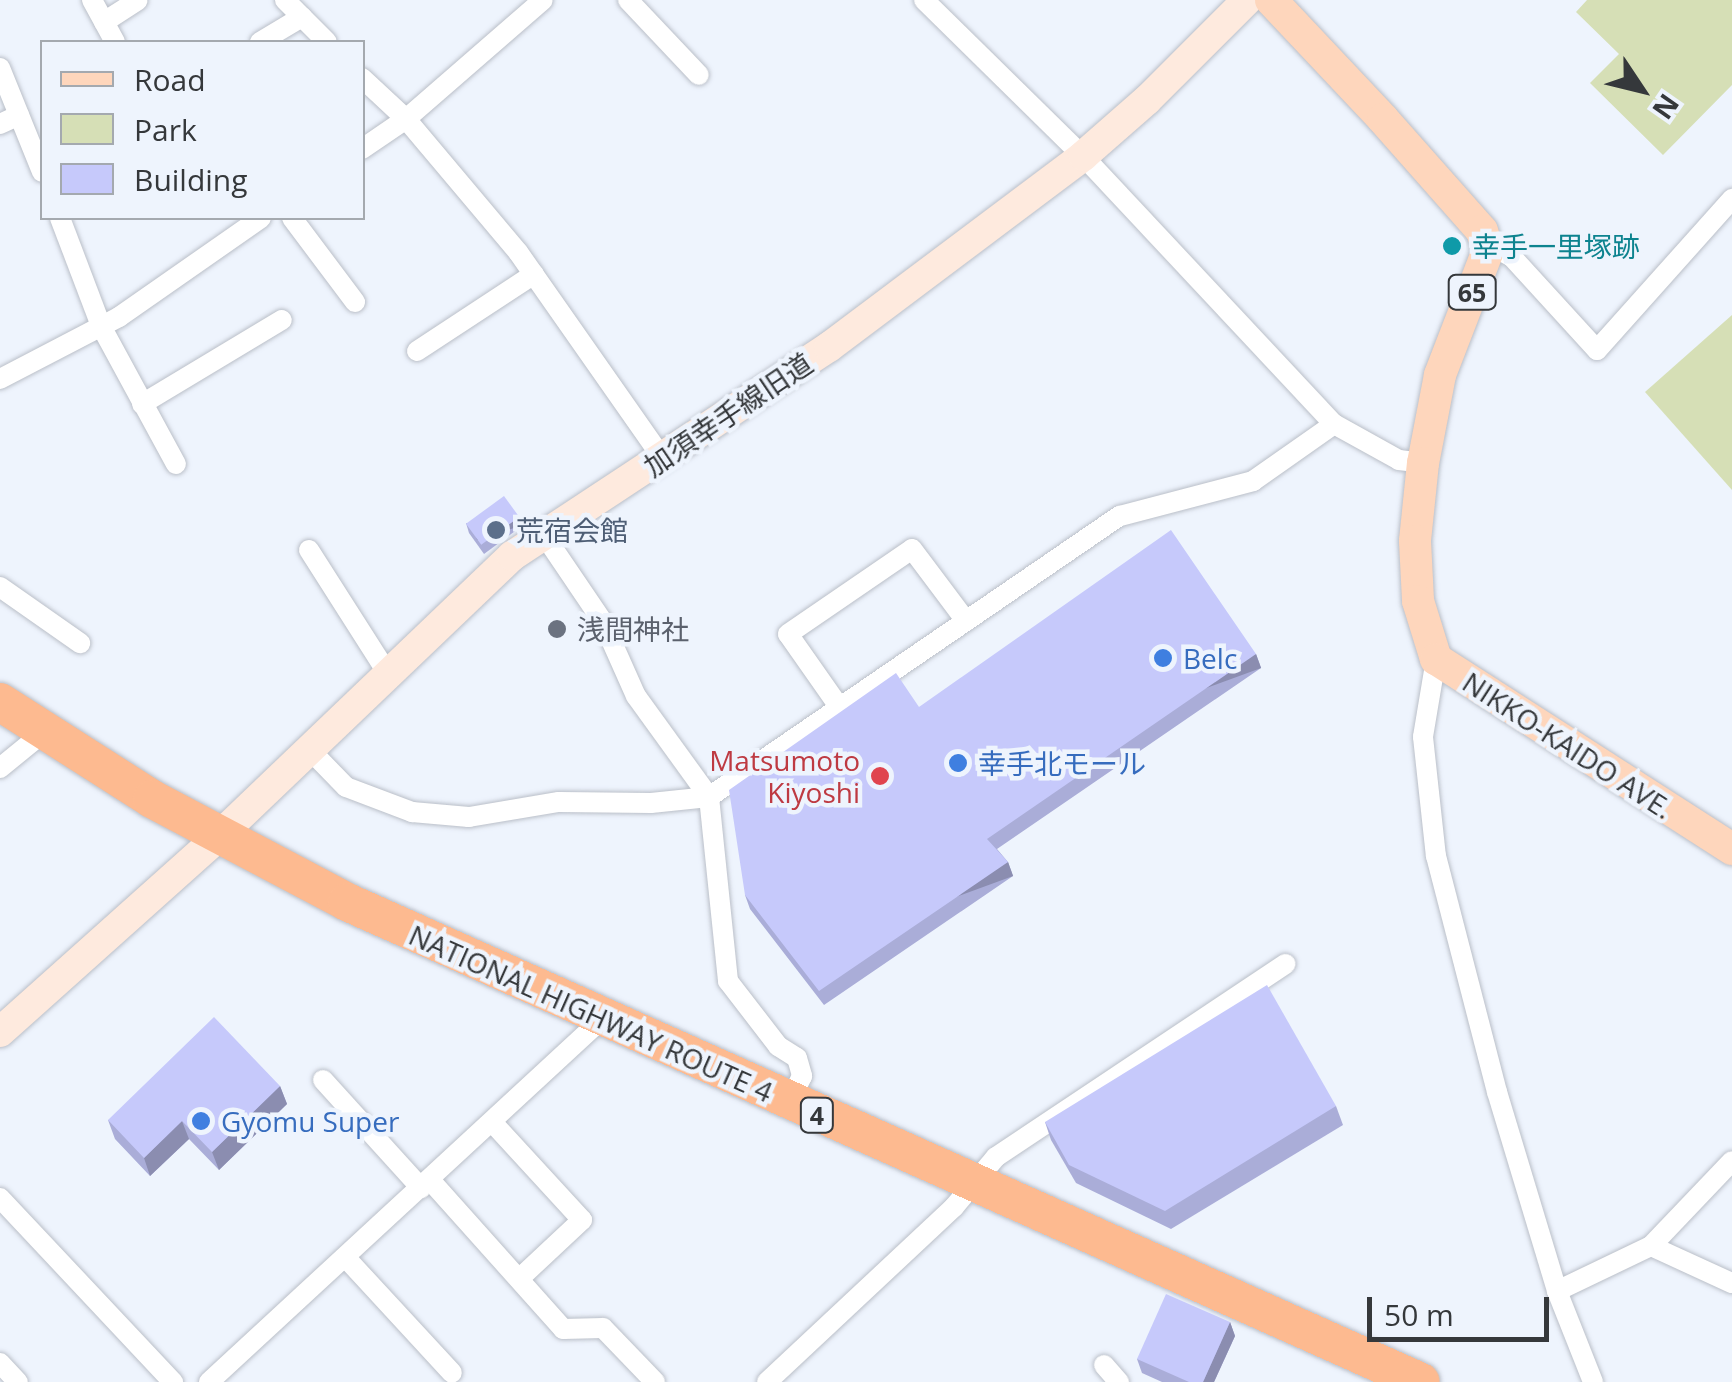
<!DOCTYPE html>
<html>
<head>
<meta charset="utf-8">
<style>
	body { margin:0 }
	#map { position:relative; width:1732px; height:1382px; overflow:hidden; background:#eef4fd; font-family:"Open Sans","Noto Sans JP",sans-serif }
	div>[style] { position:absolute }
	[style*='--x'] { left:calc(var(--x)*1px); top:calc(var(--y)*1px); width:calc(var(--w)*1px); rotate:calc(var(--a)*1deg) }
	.green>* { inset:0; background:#d6dfb6 }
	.roads { filter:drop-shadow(0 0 2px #babfc8) drop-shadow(0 0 2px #babfc8) }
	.street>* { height:20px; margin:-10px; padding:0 10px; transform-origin:10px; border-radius:10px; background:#fff }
	.secondary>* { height:30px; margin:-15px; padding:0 15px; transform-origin:15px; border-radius:15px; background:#feeade }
	.primary>* { height:32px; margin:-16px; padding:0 16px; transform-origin:16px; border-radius:16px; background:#fed6bc }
	.highway>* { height:38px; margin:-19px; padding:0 19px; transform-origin:19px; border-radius:19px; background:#fdba90 }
	.wall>* { inset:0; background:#aaadd8 }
	.shaded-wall>* { inset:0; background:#8b8db0; transform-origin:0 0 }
	.building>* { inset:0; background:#c6c9fb; transform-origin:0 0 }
	.dots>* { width:28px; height:28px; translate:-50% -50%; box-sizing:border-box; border:5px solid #eef4fd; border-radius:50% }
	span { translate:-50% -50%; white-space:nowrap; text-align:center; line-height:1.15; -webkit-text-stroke:9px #eef4fd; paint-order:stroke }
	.shield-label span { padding:2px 8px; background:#eef4fd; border:2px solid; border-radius:8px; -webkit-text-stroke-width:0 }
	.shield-label { font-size:25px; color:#35383b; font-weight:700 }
	.culture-label { font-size:28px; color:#0d838f }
	.left { translate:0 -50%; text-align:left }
	.street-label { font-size:28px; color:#35383b }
	.service-label { font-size:28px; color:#4e5e75 }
	.worship-label { font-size:28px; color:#5b616d }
	.shop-label { font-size:28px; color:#366cbe }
	.health-label { font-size:28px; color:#be3a42 }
	.right { translate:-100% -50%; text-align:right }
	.legend { position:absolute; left:40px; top:40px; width:325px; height:180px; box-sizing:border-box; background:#eef4fd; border:2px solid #a4a9af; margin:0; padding:12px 18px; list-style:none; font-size:30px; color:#35383b }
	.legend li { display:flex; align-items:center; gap:20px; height:50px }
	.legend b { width:50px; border:2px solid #a4a9af }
	.north { position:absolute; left:1592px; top:40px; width:100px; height:100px; -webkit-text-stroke:8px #eef4fd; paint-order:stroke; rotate:125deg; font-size:28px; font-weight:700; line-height:40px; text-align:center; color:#35383b }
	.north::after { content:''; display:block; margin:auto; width:35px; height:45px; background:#35383b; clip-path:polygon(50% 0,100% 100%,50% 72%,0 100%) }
	.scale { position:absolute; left:1367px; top:1297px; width:182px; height:45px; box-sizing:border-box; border:5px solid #35383b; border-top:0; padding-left:12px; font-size:30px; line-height:35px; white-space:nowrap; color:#35383b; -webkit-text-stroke:8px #eef4fd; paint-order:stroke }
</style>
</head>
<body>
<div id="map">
	<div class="green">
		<div style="clip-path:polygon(1587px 0,1732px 0,1732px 85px,1663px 155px,1590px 83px,1619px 54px,1576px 12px)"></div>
		<div style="clip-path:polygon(1732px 315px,1732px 490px,1645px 392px)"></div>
	</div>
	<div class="roads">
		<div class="street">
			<div style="--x:92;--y:0;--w:48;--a:61.3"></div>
			<div style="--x:285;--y:0;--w:59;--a:45"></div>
			<div style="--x:628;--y:0;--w:103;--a:46.6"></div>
			<div style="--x:924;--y:0;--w:223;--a:44.5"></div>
			<div style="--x:1083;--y:156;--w:367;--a:46.9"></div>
			<div style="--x:1334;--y:424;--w:74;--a:29"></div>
			<div style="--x:1399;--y:460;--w:24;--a:7"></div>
			<div style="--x:104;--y:22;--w:40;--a:-32.9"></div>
			<div style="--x:260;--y:42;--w:49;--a:-30.8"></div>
			<div style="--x:0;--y:68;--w:112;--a:68"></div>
			<div style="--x:362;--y:78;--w:60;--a:43"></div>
			<div style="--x:406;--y:119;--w:174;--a:49.9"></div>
			<div style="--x:518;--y:252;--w:251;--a:55"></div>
			<div style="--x:0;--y:124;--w:21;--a:-25"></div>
			<div style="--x:362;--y:149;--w:53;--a:-34.3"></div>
			<div style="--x:406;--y:119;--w:181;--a:-41"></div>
			<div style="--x:60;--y:218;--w:116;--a:69.2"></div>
			<div style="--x:101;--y:326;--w:157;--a:61.5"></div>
			<div style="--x:292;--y:218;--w:105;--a:53.1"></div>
			<div style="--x:1486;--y:243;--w:30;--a:28"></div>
			<div style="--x:1512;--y:257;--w:126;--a:47.6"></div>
			<div style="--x:1597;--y:350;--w:203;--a:-48.2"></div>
			<div style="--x:417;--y:351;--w:140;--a:-33.3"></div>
			<div style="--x:0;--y:379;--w:134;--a:-27.5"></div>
			<div style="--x:119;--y:317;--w:173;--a:-34.9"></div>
			<div style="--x:142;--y:404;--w:163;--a:-31"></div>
			<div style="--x:544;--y:535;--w:105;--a:55.9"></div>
			<div style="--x:603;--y:622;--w:81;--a:66"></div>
			<div style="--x:636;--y:696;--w:125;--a:54.1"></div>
			<div style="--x:709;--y:797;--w:185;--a:84.1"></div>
			<div style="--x:728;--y:981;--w:82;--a:52.4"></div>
			<div style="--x:778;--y:1046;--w:22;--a:32"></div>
			<div style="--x:797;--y:1058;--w:19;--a:74"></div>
			<div style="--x:802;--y:1076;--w:30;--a:116"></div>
			<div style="--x:309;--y:550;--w:147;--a:57.5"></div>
			<div style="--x:0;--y:587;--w:98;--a:35"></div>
			<div style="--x:1436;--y:659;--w:79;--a:99.5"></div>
			<div style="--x:1423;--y:737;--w:120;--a:83.8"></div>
			<div style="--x:1436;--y:856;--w:244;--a:75.5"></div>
			<div style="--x:1497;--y:1092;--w:208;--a:73.2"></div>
			<div style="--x:1557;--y:1291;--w:98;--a:68.4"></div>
			<div style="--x:840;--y:708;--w:90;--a:-125.1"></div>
			<div style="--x:788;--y:634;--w:150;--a:-34.4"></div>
			<div style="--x:912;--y:549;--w:90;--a:53.1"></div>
			<div style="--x:309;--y:749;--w:53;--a:45.8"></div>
			<div style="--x:346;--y:787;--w:71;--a:20.7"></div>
			<div style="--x:412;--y:812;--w:57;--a:5"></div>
			<div style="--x:469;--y:817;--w:91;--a:-9.5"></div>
			<div style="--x:559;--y:802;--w:92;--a:0.6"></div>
			<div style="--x:651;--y:803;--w:58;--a:-5.9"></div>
			<div style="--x:709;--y:797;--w:498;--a:-34.4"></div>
			<div style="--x:1120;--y:516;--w:138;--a:-14.7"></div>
			<div style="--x:1253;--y:481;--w:99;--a:-35.1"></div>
			<div style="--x:0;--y:768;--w:57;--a:-39.3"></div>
			<div style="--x:323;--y:1080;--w:146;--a:47.8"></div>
			<div style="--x:492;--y:1122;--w:133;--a:47.4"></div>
			<div style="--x:582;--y:1220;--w:86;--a:136.9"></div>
			<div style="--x:430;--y:1180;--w:200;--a:48.2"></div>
			<div style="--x:563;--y:1329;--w:40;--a:-1.4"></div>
			<div style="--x:603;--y:1328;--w:75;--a:46.1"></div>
			<div style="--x:0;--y:1198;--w:253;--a:46.8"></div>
			<div style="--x:1651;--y:1246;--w:117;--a:-46.4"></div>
			<div style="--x:346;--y:1258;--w:156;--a:47.3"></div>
			<div style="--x:1557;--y:1291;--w:104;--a:-25.6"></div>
			<div style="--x:1651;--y:1246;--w:89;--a:24.6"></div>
			<div style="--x:0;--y:1363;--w:26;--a:47"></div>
			<div style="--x:1104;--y:1365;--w:23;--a:49"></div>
			<div style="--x:209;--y:1382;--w:535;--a:-42.73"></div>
			<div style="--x:767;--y:1382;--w:256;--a:-43.1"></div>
			<div style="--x:954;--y:1207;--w:65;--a:-50"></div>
			<div style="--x:996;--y:1157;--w:348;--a:-33.7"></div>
		</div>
		<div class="secondary">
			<div style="--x:0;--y:1032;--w:292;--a:-41.8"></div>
			<div style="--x:218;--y:837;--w:407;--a:-43.7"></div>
			<div style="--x:512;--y:556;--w:380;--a:-33.4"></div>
			<div style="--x:829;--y:347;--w:318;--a:-36.9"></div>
			<div style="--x:1083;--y:156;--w:85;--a:-41.2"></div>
			<div style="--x:1147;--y:100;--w:141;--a:-45"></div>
		</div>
		<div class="primary">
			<div style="--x:1271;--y:0;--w:163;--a:46.7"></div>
			<div style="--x:1383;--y:119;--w:149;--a:48.5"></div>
			<div style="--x:1482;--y:231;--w:13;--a:72"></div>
			<div style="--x:1486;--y:243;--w:10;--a:84"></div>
			<div style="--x:1487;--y:253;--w:131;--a:111.1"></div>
			<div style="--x:1440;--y:375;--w:90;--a:100.9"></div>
			<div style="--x:1423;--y:463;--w:78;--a:95.9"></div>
			<div style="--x:1415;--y:541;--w:60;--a:87.1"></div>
			<div style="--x:1418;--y:601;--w:61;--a:72.8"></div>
			<div style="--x:1436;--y:659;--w:352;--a:32.7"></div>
		</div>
		<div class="highway">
			<div style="--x:0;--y:702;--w:180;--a:32.5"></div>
			<div style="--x:152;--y:799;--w:221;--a:27.8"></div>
			<div style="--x:347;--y:902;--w:1176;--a:24.08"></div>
		</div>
	</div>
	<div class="wall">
		<div style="clip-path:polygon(466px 523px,522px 526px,484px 554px,469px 533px)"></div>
		<div style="clip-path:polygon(1256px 654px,1261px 668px,997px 849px,1008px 862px,1013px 876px,824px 1005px,750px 909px,745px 895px,919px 707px)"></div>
		<div style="clip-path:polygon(280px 1086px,287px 1104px,219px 1170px,189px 1139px,150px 1176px,115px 1139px,108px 1120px)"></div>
		<div style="clip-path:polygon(1336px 1106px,1343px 1125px,1171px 1229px,1076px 1183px,1051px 1140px,1045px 1122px)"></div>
		<div style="clip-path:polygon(1230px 1322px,1235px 1336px,1214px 1382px,1162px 1382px,1142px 1373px,1137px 1359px)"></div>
	</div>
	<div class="shaded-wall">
		<div style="left:519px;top:517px;width:9px;height:47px;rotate:72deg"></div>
		<div style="left:1256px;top:654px;width:15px;height:326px;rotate:70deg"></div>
		<div style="left:1008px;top:862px;width:15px;height:229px;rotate:70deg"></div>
		<div style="clip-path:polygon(280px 1086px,287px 1104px,219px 1170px,212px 1152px)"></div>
		<div style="clip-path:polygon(182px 1121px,189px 1139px,150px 1176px,144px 1158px)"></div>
		<div style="clip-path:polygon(1230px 1322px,1235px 1336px,1214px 1382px,1203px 1382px)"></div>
	</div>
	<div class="building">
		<div style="left:504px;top:496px;width:26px;height:47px;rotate:54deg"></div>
		<div style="clip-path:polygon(1171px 530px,1256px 654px,987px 839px,1008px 862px,819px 991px,745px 895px,729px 790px,896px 673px,919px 707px)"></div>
		<div style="clip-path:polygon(1267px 985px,1336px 1106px,1165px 1211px,1069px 1165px,1045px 1122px)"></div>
		<div style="clip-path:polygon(214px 1017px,280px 1086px,212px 1152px,182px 1121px,144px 1158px,108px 1120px)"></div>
		<div style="clip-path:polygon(1166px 1294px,1230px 1322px,1203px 1382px,1189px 1382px,1137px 1359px)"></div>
	</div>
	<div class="dots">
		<div style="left:1452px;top:246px;background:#0f9aa8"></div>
		<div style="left:496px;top:530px;background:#5c6f8a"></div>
		<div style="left:557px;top:629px;background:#6b7280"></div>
		<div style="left:1163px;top:658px;background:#3f7fe0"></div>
		<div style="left:958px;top:763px;background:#3f7fe0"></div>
		<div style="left:880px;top:776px;background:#e0444e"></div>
		<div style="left:201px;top:1121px;background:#3f7fe0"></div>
	</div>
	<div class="shield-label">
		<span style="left:1472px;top:292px">65</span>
		<span style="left:817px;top:1115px">4</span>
	</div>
	<div class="culture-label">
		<span class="left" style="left:1472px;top:246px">幸手一里塚跡</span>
	</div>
	<div class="street-label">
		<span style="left:728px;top:414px;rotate:-34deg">加須幸手線旧道</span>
		<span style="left:1568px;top:745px;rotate:33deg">NIKKO-KAIDO AVE.</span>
		<span style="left:591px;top:1013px;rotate:24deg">NATIONAL HIGHWAY ROUTE 4</span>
	</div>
	<div class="service-label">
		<span class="left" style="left:516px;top:530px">荒宿会館</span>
	</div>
	<div class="worship-label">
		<span class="left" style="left:577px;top:629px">浅間神社</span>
	</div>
	<div class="shop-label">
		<span class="left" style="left:1183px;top:658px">Belc</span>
		<span class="left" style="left:978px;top:763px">幸手北モール</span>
		<span class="left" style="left:221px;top:1121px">Gyomu Super</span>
	</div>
	<div class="health-label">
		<span class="right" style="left:860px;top:776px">Matsumoto<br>Kiyoshi</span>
	</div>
	<ul class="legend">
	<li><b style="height:12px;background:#fed6bc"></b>Road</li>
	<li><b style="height:28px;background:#d6dfb6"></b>Park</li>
	<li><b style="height:28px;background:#c6c9fb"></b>Building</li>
	</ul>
	<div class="north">N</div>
	<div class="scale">50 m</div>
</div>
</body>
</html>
